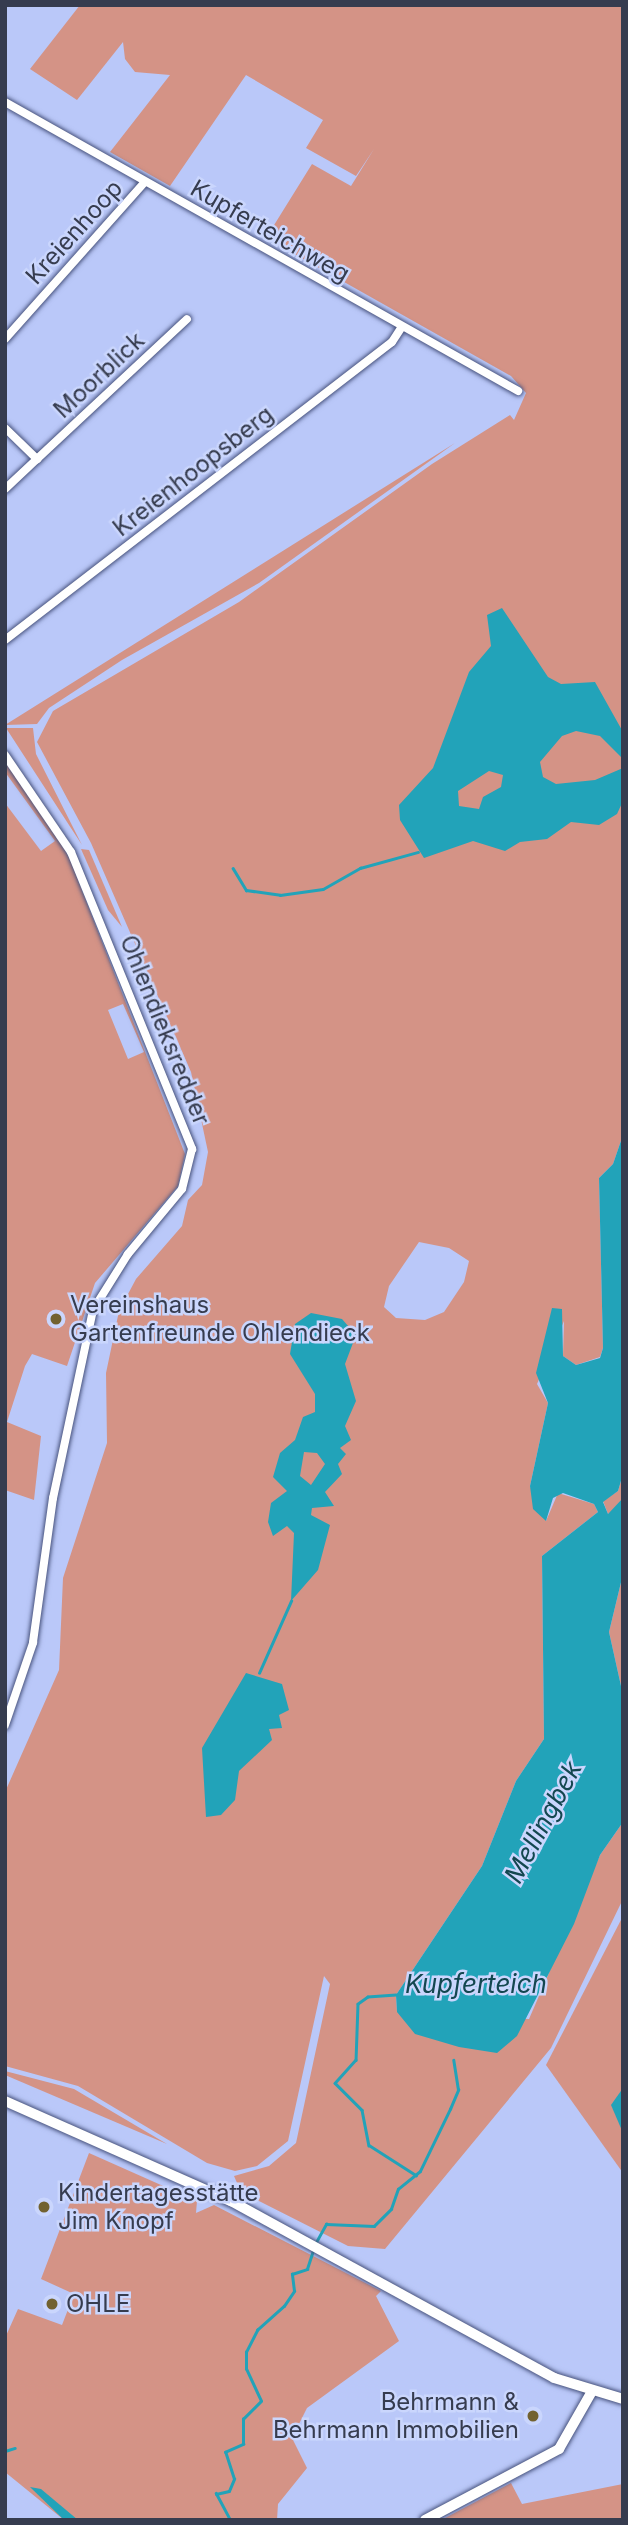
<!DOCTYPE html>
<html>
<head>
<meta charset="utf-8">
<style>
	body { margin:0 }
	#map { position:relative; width:628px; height:2525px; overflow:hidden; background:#bac8f9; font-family:Inter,sans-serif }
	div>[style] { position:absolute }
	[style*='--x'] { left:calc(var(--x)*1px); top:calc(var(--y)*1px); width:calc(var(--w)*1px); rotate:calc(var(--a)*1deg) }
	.green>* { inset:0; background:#d49386 }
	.water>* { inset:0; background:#22a3b9 }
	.stream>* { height:2.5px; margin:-1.25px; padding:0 1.25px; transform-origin:1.25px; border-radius:1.25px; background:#22a3b9 }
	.roads { filter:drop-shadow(0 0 2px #48537d) drop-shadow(0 0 2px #48537d) }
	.street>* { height:8px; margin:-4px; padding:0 4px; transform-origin:4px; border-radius:4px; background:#fff }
	.secondary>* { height:10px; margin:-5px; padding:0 5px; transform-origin:5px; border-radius:5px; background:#fff }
	.dots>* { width:19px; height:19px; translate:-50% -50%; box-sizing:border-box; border:4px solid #cad6fd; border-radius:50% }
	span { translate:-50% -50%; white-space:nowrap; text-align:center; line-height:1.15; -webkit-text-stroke:5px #cad6fd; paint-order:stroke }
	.street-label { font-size:24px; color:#363c4f }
	.poi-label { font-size:24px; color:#363c4f }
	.left { translate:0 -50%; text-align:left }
	.right { translate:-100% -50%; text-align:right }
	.water-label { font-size:26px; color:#134750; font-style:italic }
	.frame { position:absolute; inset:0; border:7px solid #363c4f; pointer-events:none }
</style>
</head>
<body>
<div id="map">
	<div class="green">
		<div style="clip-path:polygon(evenodd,80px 5px,623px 5px,623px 1135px,613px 1164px,599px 1178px,603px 1348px,600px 1357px,576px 1365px,563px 1356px,564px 1321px,537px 1384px,548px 1403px,530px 1486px,546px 1521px,558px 1493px,594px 1504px,598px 1512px,542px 1556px,544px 1739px,516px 1781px,482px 1866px,396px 1995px,397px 2012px,529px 2019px,600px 1855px,623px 1822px,623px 1899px,551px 2048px,385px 2249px,348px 2246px,241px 2192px,234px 2176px,269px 2166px,296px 2143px,330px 1984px,324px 1976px,288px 2141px,257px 2166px,235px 2171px,207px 2163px,78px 2086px,5px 2066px,5px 1792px,59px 1670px,63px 1578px,107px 1443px,106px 1373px,119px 1311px,136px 1279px,182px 1226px,188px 1200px,202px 1185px,208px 1152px,191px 1072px,91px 843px,37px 742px,53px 711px,239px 602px,432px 464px,510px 415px,514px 420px,526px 393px,511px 376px,266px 238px,312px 164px,351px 186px,374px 149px,356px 176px,306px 148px,323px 120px,246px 75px,170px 186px,110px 152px,170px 75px,135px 72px,125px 59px,123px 42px,77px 100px,30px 69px,80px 5px,419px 1242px,449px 1248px,469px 1261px,464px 1282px,444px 1312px,425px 1320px,396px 1318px,384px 1307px,389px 1286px,419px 1242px)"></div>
		<div style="clip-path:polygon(455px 443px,259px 583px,122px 660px,49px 708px,37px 724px,5px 725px)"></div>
		<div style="clip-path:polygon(6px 728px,33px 728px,36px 754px,82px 845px)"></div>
		<div style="clip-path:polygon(evenodd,5px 761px,50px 821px,70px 860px,185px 1154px,178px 1186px,95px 1283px,67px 1366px,32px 1354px,25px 1366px,7px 1422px,41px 1436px,34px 1500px,5px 1490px,5px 803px,41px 851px,55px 841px,5px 772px,5px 761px,123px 1004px,144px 1052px,128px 1059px,108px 1010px,123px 1004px)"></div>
		<div style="clip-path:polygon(81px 849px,89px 850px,122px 927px,108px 910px)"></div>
		<div style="clip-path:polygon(623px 1474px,621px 1504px,608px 1514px,603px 1501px,618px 1491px)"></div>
		<div style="clip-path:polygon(623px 1574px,623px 1695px,609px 1632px)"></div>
		<div style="clip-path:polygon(623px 1916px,623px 2173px,546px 2065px)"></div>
		<div style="clip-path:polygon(5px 2071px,74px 2089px,167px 2144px,5px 2075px)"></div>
		<div style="clip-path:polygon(89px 2153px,197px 2201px,196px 2213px,214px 2205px,381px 2291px,376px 2296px,399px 2341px,307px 2408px,292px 2438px,307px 2468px,278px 2504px,277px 2520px,64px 2520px,5px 2472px,5px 2338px,18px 2309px,62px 2325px,74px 2294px,41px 2279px)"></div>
		<div style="clip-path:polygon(511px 2483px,522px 2504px,623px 2484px,623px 2520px,445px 2518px)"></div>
	</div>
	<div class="water">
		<div style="clip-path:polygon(evenodd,502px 608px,548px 677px,561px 684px,595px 682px,623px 732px,623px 759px,600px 736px,576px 731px,562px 736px,540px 762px,543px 777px,556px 784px,595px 780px,623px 768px,623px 801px,617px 814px,599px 825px,571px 822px,547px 839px,520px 842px,505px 851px,473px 841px,424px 858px,400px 820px,399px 805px,433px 768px,469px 672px,491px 646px,487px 615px,502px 608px,489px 771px,503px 775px,501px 787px,483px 797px,479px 809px,459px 806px,458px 791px,489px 771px)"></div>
		<div style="clip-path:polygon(623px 1135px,623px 1474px,618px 1491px,603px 1502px,608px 1514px,623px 1498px,623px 1574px,609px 1632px,623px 1695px,623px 1822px,600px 1855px,574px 1924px,517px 2036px,497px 2053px,459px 2047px,415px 2034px,397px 2012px,396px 1995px,482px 1866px,516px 1781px,544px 1739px,542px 1556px,598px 1512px,594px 1504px,563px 1493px,553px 1498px,546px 1521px,533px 1509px,530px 1486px,548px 1403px,536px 1373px,552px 1308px,562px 1309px,563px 1356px,576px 1365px,600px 1358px,603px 1348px,599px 1178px,613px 1164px)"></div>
		<div style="clip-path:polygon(evenodd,311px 1313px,342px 1319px,356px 1335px,345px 1364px,356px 1401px,345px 1426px,351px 1440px,340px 1448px,346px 1454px,338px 1464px,342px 1474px,325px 1492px,334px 1506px,312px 1508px,311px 1515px,330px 1525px,318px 1570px,291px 1601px,294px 1533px,287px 1526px,273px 1536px,268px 1522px,271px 1503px,287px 1491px,273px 1477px,280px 1453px,295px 1440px,303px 1417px,315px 1412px,315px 1394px,290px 1354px,295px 1324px,311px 1313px,304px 1452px,317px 1453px,325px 1464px,311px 1485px,300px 1476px,304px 1452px)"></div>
		<div style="clip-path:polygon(246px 1673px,282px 1684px,289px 1710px,279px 1715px,282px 1728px,269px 1729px,272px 1740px,239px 1771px,235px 1800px,221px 1815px,206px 1817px,202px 1748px)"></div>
		<div style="clip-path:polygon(623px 2088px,623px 2133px,611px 2105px)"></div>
		<div style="clip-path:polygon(30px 2487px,41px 2489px,78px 2520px,64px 2520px)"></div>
	</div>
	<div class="stream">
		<div style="--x:233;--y:868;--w:26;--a:59"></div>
		<div style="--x:246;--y:890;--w:34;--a:8"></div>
		<div style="--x:280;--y:895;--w:43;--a:-7.9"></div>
		<div style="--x:323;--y:889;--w:43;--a:-29.6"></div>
		<div style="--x:360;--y:868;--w:60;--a:-15.4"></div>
		<div style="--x:259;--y:1673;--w:79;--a:-66"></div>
		<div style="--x:396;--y:1995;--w:28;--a:176"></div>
		<div style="--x:368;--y:1997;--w:12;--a:145"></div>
		<div style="--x:358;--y:2004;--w:56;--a:92"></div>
		<div style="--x:356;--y:2060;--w:31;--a:132"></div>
		<div style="--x:335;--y:2083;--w:38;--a:45"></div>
		<div style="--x:362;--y:2110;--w:36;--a:79"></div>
		<div style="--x:369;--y:2145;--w:56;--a:32.6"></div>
		<div style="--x:315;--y:2244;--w:23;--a:-61"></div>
		<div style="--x:326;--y:2224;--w:48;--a:2.4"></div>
		<div style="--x:374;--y:2226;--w:24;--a:-45"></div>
		<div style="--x:391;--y:2209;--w:21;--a:-71"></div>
		<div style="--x:398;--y:2189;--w:28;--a:-39"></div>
		<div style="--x:420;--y:2171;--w:69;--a:-64.2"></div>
		<div style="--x:450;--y:2109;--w:21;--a:-67"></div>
		<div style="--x:458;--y:2090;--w:30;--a:-99"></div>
		<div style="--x:5;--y:2451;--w:10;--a:-17"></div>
		<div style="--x:230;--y:2520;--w:30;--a:-118"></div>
		<div style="--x:216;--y:2494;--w:13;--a:-13"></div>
		<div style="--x:229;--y:2491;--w:13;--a:-67"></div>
		<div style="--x:234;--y:2479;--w:28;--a:-108"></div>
		<div style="--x:225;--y:2452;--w:20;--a:-24"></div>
		<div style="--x:243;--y:2444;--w:25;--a:-90"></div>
		<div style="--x:243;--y:2419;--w:25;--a:-45"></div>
		<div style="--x:261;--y:2401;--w:35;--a:-115"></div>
		<div style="--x:246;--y:2369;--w:17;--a:-90"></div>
		<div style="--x:246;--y:2352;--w:25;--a:-63"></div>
		<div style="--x:257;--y:2330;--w:36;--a:-42"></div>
		<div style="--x:284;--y:2306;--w:18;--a:-56"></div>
		<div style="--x:294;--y:2291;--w:17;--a:-97"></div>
		<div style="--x:292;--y:2274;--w:16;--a:-18"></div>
		<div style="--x:307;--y:2269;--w:20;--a:-72"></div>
	</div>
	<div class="roads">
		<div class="street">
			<div style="--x:5;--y:102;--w:589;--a:29.39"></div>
			<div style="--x:5;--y:339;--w:210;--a:-48.3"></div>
			<div style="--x:5;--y:428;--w:45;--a:44.1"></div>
			<div style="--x:37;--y:459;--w:205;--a:-43"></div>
			<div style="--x:5;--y:489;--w:44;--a:-43.2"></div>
			<div style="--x:5;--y:640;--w:488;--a:-37.6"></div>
			<div style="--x:392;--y:342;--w:17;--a:-57"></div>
			<div style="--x:5;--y:755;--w:117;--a:55.8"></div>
			<div style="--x:71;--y:852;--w:321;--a:67.8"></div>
			<div style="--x:192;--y:1149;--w:41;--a:104"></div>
			<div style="--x:182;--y:1189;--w:85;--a:129.7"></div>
			<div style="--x:128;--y:1254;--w:66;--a:122"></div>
			<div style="--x:93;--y:1310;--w:192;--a:102"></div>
			<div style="--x:53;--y:1498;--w:146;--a:97.9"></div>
			<div style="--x:33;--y:1643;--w:87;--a:108.9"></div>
		</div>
		<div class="secondary">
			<div style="--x:5;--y:2101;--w:247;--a:23.9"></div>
			<div style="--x:231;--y:2201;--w:368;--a:28.7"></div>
			<div style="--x:554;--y:2378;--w:72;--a:16.9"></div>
			<div style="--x:425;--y:2520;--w:152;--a:-27.9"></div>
			<div style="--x:559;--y:2449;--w:64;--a:-60.3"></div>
		</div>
	</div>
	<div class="dots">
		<div style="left:56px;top:1319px;background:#726230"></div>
		<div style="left:44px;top:2207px;background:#726230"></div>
		<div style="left:52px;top:2304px;background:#726230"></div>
		<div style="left:533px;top:2416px;background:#726230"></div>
	</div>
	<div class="street-label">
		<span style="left:270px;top:231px;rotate:30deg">Kupferteichweg</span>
		<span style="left:74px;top:232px;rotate:-48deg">Kreienhoop</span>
		<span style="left:99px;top:375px;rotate:-43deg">Moorblick</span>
		<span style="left:193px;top:471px;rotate:-38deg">Kreienhoopsberg</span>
		<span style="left:165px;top:1030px;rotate:68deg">Ohlendieksredder</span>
	</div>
	<div class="poi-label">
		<span class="left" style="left:70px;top:1319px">Vereinshaus<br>Gartenfreunde Ohlendieck</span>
		<span class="left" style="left:58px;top:2207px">Kindertagesstätte<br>Jim Knopf</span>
		<span class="left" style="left:66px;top:2304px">OHLE</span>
		<span class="right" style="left:519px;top:2416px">Behrmann &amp;<br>Behrmann Immobilien</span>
	</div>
	<div class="water-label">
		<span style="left:543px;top:1822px;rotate:-62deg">Mellingbek</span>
		<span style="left:476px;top:1984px">Kupferteich</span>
	</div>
	<div class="frame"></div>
</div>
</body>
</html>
